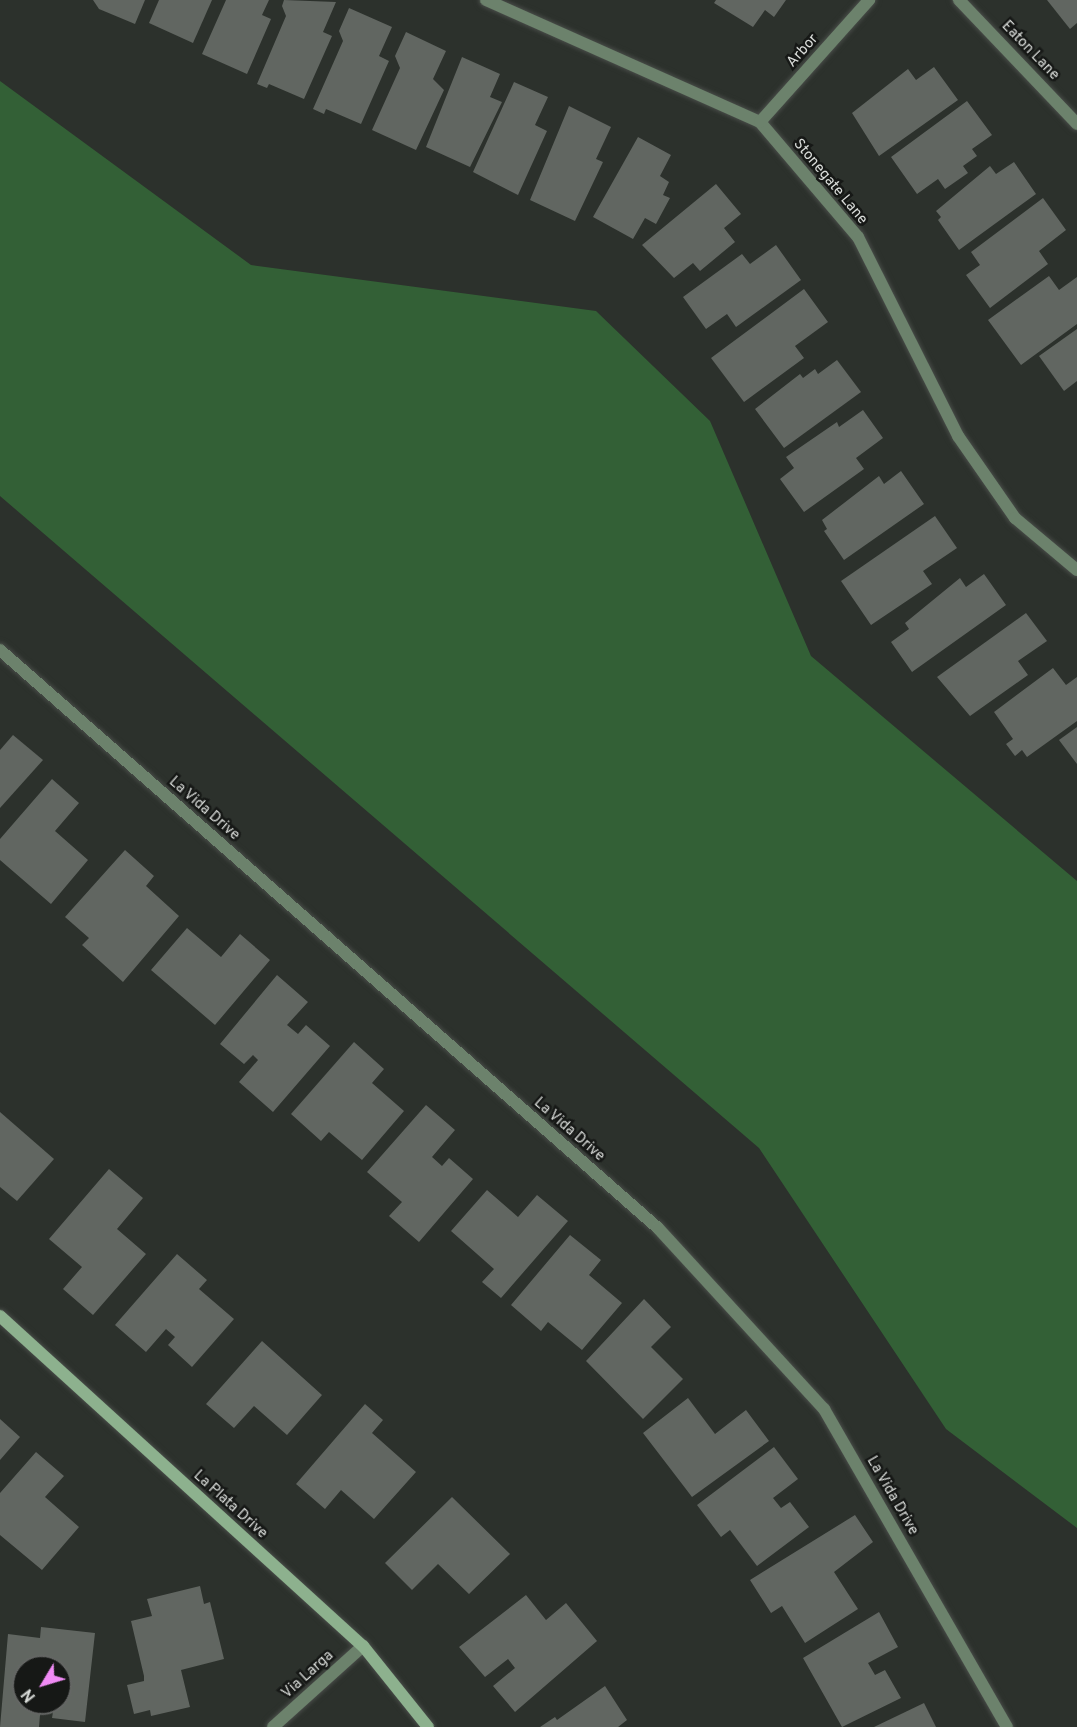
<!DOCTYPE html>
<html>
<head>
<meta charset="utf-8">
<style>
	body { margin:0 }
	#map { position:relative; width:1077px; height:1727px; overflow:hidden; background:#2c312c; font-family:Overpass,sans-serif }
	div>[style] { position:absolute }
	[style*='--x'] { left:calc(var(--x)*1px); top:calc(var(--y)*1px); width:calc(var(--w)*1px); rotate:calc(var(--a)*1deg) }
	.green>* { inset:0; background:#336036 }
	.building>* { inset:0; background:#616661 }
	.roads { filter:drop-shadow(0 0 2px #484c48) drop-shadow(0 0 2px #484c48) }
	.street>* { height:12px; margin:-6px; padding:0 6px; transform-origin:6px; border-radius:6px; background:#6c826c }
	.secondary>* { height:12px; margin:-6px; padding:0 6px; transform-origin:6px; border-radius:6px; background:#8db18e }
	span { translate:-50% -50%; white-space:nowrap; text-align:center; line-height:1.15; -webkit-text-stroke:5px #161816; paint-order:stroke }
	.street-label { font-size:15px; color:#d9dcd9 }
	.north { position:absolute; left:12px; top:1655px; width:60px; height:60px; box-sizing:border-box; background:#161816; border:2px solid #646664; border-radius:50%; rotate:232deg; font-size:16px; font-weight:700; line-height:24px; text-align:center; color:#d9dcd9 }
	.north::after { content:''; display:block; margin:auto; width:21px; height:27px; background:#f08bf5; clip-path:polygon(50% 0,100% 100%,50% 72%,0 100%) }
</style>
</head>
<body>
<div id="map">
	<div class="green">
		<div style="clip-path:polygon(0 81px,251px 265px,596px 311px,710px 421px,811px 656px,1077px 881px,1077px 1528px,946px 1429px,759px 1148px,0 496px)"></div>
	</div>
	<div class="building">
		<div style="clip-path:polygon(93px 0,145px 0,135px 24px,99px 9px)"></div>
		<div style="clip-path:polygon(159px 0,212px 0,193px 43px,149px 23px)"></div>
		<div style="clip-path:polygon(226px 0,269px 0,262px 15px,271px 19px,247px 74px,202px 54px)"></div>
		<div style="clip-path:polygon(284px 0,336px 2px,323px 32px,332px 36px,304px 99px,269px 84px,267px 88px,257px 84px,286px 16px,282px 6px)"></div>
		<div style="clip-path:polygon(716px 0,786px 0,774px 17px,765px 10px,753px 27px,714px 3px)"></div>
		<div style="clip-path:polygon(1047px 0,1077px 0,1077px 23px,1070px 29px)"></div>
		<div style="clip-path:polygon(349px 8px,392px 27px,379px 56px,389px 61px,361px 124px,326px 109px,324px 114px,313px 109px,343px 41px,339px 31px)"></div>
		<div style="clip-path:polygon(406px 32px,446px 51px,433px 79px,444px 90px,416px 150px,372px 130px,400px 68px,395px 56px)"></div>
		<div style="clip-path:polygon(462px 57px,500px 74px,490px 97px,502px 102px,470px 167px,426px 147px)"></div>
		<div style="clip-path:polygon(934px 67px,958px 100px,879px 156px,852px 113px,908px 69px,916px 80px)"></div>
		<div style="clip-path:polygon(514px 82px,548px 97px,535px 125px,547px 131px,518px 195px,473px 172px)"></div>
		<div style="clip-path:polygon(967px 101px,992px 135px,972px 149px,977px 156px,963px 166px,968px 173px,945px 189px,938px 179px,917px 194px,891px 157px)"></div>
		<div style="clip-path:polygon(569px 106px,611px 127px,596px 159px,603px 162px,575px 221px,530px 200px)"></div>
		<div style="clip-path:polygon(638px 137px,671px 155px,660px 176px,669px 182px,663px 195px,670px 198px,656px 224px,645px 218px,633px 239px,593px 217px)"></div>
		<div style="clip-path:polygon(1014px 162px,1036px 194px,959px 250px,938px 220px,941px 217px,936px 211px,990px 166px,996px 174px)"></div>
		<div style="clip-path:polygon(716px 184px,741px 214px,724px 228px,735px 242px,700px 271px,693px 263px,674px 278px,642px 245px)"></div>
		<div style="clip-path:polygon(1043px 198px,1066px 230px,1039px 251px,1048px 264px,990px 308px,966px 275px,980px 265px,971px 252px)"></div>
		<div style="clip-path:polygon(776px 245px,801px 280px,736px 327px,727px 314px,706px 329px,683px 297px,742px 254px,750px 264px)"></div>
		<div style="clip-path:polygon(1049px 276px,1059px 290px,1077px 277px,1077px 324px,1021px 365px,988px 320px)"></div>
		<div style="clip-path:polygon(804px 289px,828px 322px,795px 346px,804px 358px,744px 402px,711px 358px)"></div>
		<div style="clip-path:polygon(1077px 329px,1077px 381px,1064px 391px,1039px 356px)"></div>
		<div style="clip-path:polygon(837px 360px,861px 392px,784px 448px,755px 409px,800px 374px,803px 378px,815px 369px,818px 374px)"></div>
		<div style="clip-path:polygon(863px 410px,883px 438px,856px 458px,864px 469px,804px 512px,780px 479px,794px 468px,786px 457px,837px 422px,839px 427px)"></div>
		<div style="clip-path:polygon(901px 471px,924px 504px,844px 560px,824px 531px,827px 529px,822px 520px,879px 476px,884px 484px)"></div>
		<div style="clip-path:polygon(935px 516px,957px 548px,923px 571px,932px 584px,871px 625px,841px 581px)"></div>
		<div style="clip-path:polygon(984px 574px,1006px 605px,912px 672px,891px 642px,909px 629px,905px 623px,960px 578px,966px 587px)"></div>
		<div style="clip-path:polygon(1026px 613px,1047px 641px,1018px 661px,1028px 675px,970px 716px,937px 677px)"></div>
		<div style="clip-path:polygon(1053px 668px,1066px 685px,1077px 677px,1077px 721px,1027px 757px,1022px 750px,1015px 756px,1006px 744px,1013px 739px,994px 712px)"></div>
		<div style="clip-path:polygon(1077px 727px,1077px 764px,1059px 740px)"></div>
		<div style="clip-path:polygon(13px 735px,43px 760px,0 808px,0 750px)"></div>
		<div style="clip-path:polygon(52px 779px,79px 803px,55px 831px,88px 860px,51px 904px,0 860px,0 839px)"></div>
		<div style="clip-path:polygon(125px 850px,154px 876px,146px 886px,179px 916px,123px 982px,82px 945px,89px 938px,65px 917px)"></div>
		<div style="clip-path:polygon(187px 928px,221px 957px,240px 934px,270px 960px,215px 1025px,151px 970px)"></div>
		<div style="clip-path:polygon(277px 975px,308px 1002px,287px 1025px,298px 1034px,306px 1025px,330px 1046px,273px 1112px,239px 1082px,258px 1060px,253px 1055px,244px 1064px,220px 1044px)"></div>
		<div style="clip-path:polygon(354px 1042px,384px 1069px,372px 1083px,404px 1111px,362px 1160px,329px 1132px,321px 1141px,291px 1114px)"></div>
		<div style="clip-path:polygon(426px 1105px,455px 1130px,432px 1157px,442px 1166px,449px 1158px,473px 1179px,419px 1242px,389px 1216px,402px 1202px,367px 1172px)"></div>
		<div style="clip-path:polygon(0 1112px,54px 1159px,17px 1201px,0 1187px)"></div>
		<div style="clip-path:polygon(109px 1169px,143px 1198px,117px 1229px,146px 1254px,93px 1315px,63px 1289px,82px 1267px,49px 1239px)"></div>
		<div style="clip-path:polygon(487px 1190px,518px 1217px,537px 1195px,568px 1221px,501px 1298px,482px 1282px,494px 1269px,451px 1231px)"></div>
		<div style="clip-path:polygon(570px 1235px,601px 1260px,589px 1275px,622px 1303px,582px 1350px,548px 1322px,541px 1331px,511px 1305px)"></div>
		<div style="clip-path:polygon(177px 1254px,207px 1280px,199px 1289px,234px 1319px,192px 1367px,168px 1345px,175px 1337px,166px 1329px,146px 1352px,115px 1325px)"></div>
		<div style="clip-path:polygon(644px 1299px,671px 1327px,651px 1347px,683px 1379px,643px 1419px,586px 1361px)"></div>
		<div style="clip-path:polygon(262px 1341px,322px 1395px,287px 1435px,254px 1406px,234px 1428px,206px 1404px)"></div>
		<div style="clip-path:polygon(688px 1398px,715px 1434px,746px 1410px,769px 1441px,692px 1497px,643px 1433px)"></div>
		<div style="clip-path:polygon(365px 1404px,383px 1420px,372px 1433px,416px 1472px,374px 1519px,341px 1490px,325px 1509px,296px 1484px)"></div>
		<div style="clip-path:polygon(0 1419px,20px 1437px,0 1460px)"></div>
		<div style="clip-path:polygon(774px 1447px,798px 1479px,773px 1498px,781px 1508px,790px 1502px,809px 1527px,757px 1566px,730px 1530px,721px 1537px,697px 1505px)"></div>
		<div style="clip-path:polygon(36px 1452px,64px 1476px,45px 1497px,79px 1527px,42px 1570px,0 1535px,0 1493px)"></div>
		<div style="clip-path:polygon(452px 1497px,510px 1554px,469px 1594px,438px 1564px,412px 1590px,385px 1563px)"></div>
		<div style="clip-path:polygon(855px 1515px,873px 1542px,834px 1572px,858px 1609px,805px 1643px,782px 1606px,771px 1613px,750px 1580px)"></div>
		<div style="clip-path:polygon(200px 1586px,204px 1604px,210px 1602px,224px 1659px,181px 1670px,190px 1707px,151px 1716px,150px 1710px,134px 1714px,127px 1685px,144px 1681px,144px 1676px,131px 1621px,152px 1616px,147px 1599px)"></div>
		<div style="clip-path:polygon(526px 1595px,546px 1620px,566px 1603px,597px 1641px,515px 1712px,493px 1686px,515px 1668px,508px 1659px,485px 1677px,459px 1647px)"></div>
		<div style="clip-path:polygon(879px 1612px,898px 1647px,868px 1663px,875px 1675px,885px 1670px,901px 1698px,842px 1727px,803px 1658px)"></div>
		<div style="clip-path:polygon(41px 1627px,95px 1633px,85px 1722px,52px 1718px,54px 1706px,42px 1705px,60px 1703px,60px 1667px,24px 1667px,24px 1703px,41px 1703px,39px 1727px,0 1727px,8px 1634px,40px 1638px)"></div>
		<div style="clip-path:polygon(605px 1686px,627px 1720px,618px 1727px,540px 1727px,555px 1717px,557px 1720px)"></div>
		<div style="clip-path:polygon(924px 1703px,936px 1727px,874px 1727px)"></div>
	</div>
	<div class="roads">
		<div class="street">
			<div style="--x:486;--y:0;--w:300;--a:24"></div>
			<div style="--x:760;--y:122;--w:151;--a:49.6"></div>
			<div style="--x:858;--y:237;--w:223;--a:63.3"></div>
			<div style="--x:958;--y:436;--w:100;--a:55.2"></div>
			<div style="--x:1015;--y:518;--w:81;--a:40"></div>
			<div style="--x:959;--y:0;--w:171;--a:46.4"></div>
			<div style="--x:760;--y:122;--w:164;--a:-48.2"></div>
			<div style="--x:0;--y:650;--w:876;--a:41.3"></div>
			<div style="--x:658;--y:1228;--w:246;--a:47.5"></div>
			<div style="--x:824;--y:1409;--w:367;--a:60.1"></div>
			<div style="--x:273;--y:1727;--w:121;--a:-42"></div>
		</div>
		<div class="secondary">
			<div style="--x:0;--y:1316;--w:491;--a:42.3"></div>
			<div style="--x:363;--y:1646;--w:104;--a:51.3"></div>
		</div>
	</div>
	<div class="street-label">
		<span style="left:803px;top:51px;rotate:-48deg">Arbor</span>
		<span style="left:1030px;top:51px;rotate:46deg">Eaton Lane</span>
		<span style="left:830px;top:182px;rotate:50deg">Stonegate Lane</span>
		<span style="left:204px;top:809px;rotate:41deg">La Vida Drive</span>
		<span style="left:569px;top:1130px;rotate:41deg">La Vida Drive</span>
		<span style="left:892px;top:1496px;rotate:60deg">La Vida Drive</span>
		<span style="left:230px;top:1505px;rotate:42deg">La Plata Drive</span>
		<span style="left:308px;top:1675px;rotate:-42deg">Via Larga</span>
	</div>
	<div class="north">N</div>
</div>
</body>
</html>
